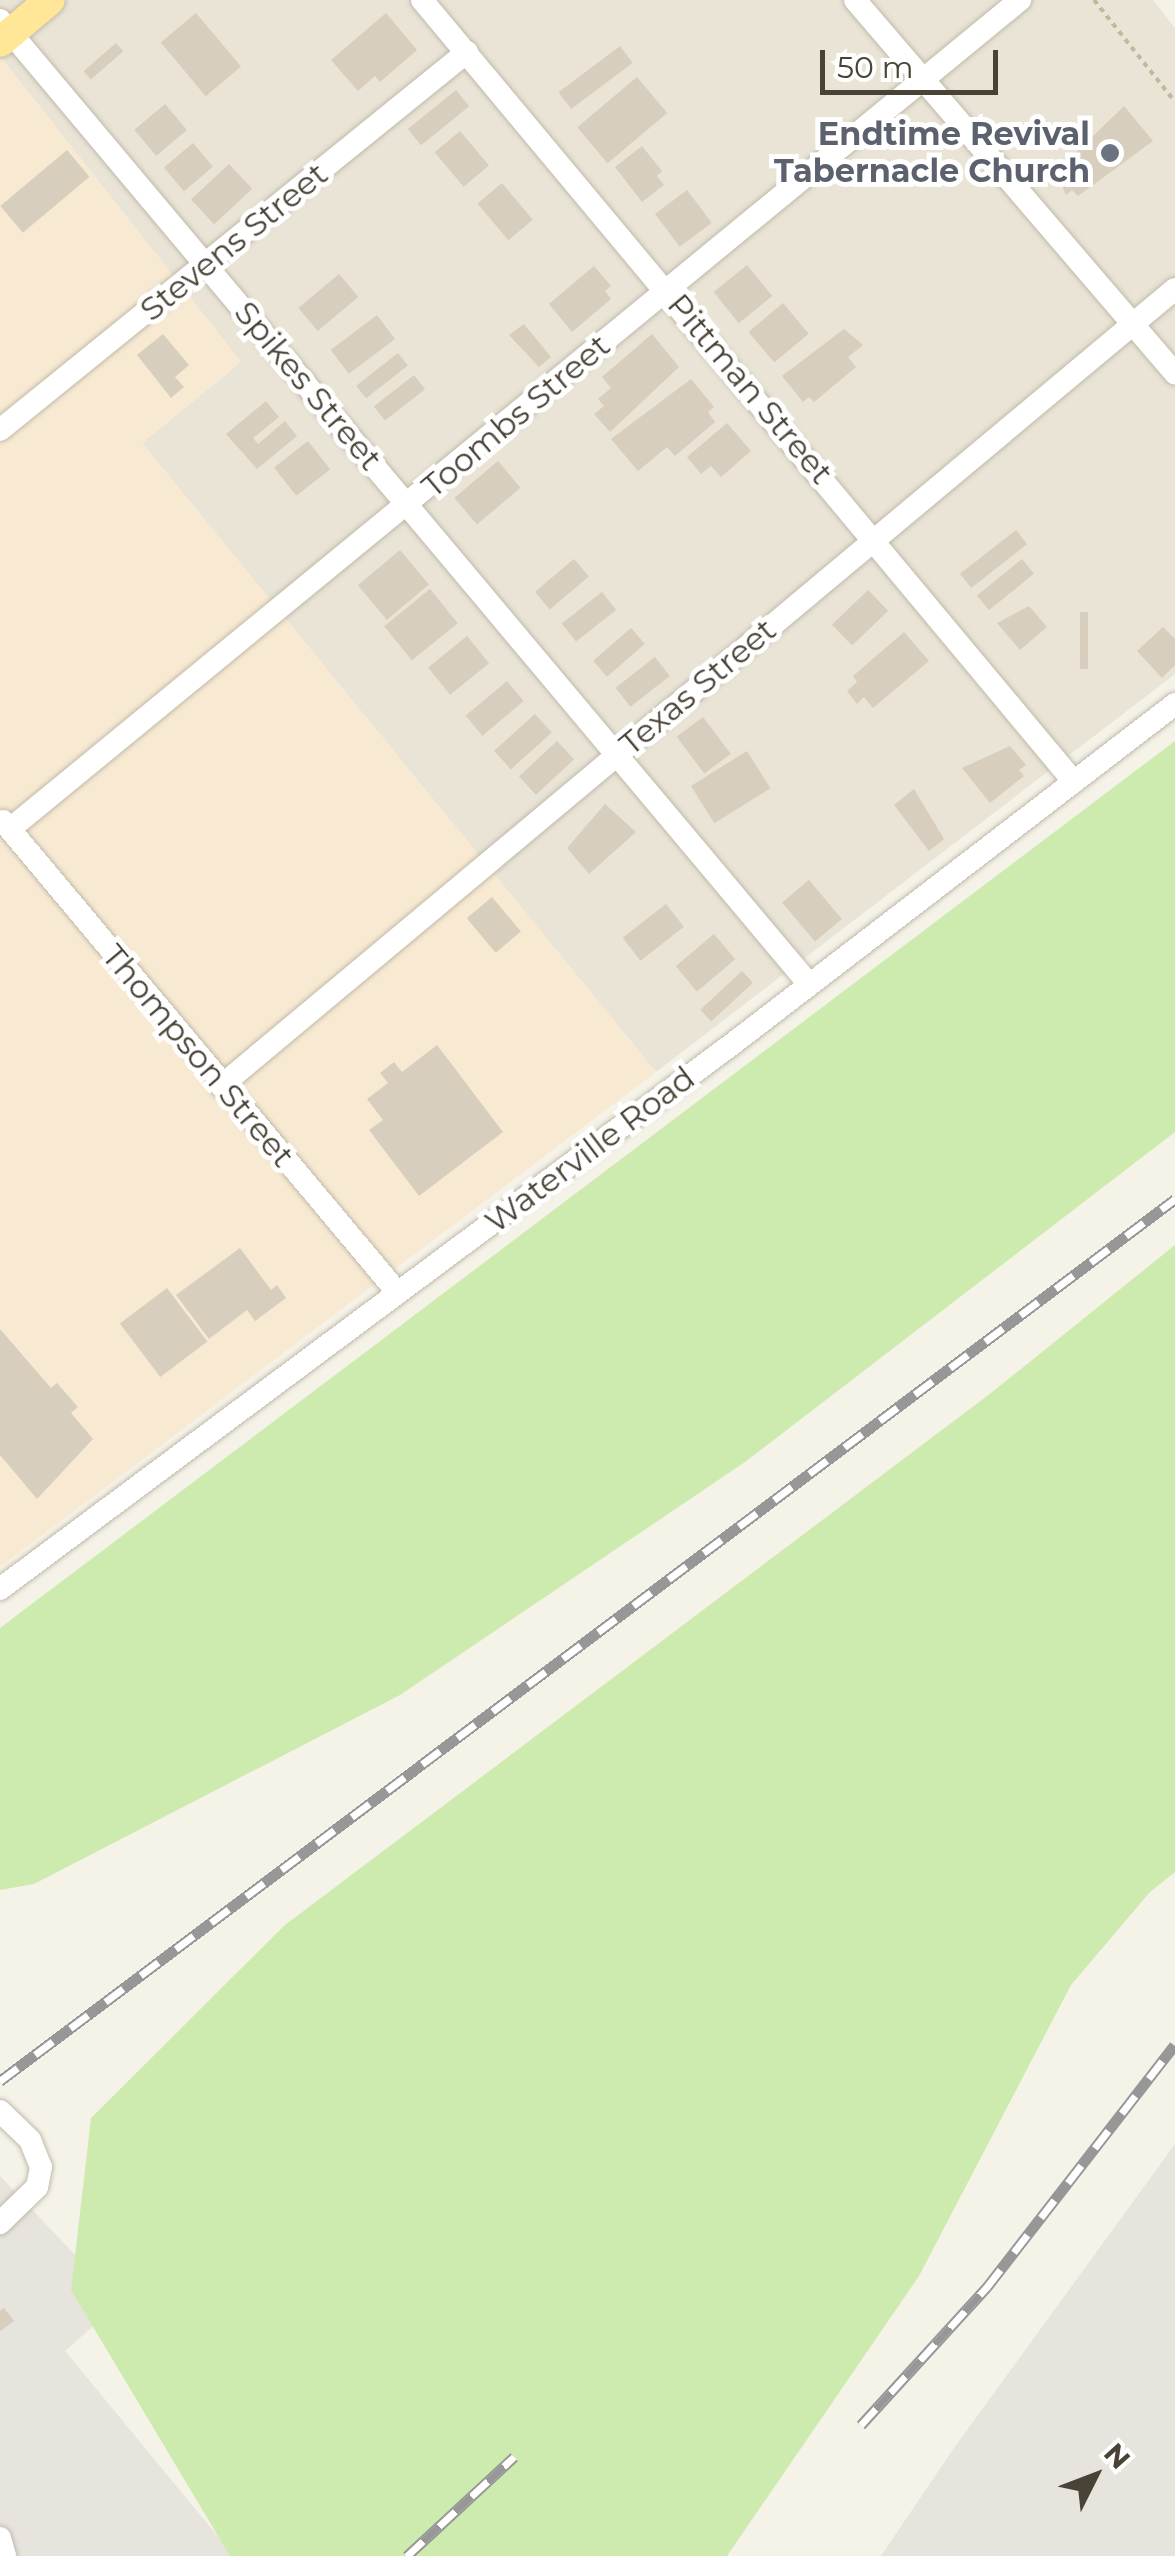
<!DOCTYPE html>
<html>
<head>
<meta charset="utf-8">
<style>
	body { margin:0 }
	#map { position:relative; width:1175px; height:2556px; overflow:hidden; background:#f5f2e8; font-family:Montserrat,sans-serif }
	div>[style] { position:absolute }
	[style*='--x'] { left:calc(var(--x)*1px); top:calc(var(--y)*1px); width:calc(var(--w)*1px); rotate:calc(var(--a)*1deg) }
	.residential>* { inset:0; background:#e9e4d6 }
	.commercial>* { inset:0; background:#f8ead2 }
	.industrial>* { inset:0; background:#e7e3dd }
	.green>* { inset:0; background:#cdebaf }
	.building>* { inset:0; background:#d7cebd; transform-origin:0 0 }
	.path>* { height:4px; margin-top:-2px; transform-origin:0; background:repeating-linear-gradient(90deg,#c4b79a 0 5px,transparent 0 10px) }
	.roads { filter:drop-shadow(0 0 2px #c1baaa) drop-shadow(0 0 2px #c1baaa) }
	.minor>* { height:22px; margin:-11px; padding:0 11px; transform-origin:11px; border-radius:11px; background:#fff }
	.major>* { height:30px; margin:-15px; padding:0 15px; transform-origin:15px; border-radius:15px; background:#ffe797 }
	.rail>* { height:11px; margin-top:-5.5px; transform-origin:0; background:repeating-linear-gradient(90deg,#fff 0 22px,#979797 0 44px); box-sizing:border-box; border-block:2px solid #979797 }
	.dots>* { width:28px; height:28px; translate:-50% -50%; box-sizing:border-box; border:5px solid #fff; border-radius:50% }
	span { translate:-50% -50%; white-space:nowrap; text-align:center; line-height:1.15; -webkit-text-stroke:10px #fff; paint-order:stroke }
	.worship-label { font-size:32px; color:#5b616d; font-weight:700 }
	.right { translate:-100% -50%; text-align:right }
	.street-label { font-size:32px; color:#494236 }
	.north { position:absolute; left:1045px; top:2426px; width:100px; height:100px; -webkit-text-stroke:8px #fff; paint-order:stroke; rotate:48deg; font-size:28px; font-weight:700; line-height:40px; text-align:center; color:#494236 }
	.north::after { content:''; display:block; margin:auto; width:35px; height:45px; background:#494236; clip-path:polygon(50% 0,100% 100%,50% 72%,0 100%) }
	.scale { position:absolute; left:820px; top:50px; width:178px; height:45px; box-sizing:border-box; border:5px solid #494236; border-top:0; padding-left:12px; font-size:30px; line-height:35px; white-space:nowrap; color:#494236; -webkit-text-stroke:8px #fff; paint-order:stroke }
</style>
</head>
<body>
<div id="map">
	<div class="residential">
		<div style="clip-path:polygon(0 0,1153px 0,1175px 28px,1175px 674px,656px 1072px,142px 443px,241px 362px,0 56px)"></div>
	</div>
	<div class="commercial">
		<div style="clip-path:polygon(0 56px,241px 362px,142px 443px,656px 1072px,0 1567px)"></div>
	</div>
	<div class="industrial">
		<div style="clip-path:polygon(1175px 2144px,1175px 2556px,881px 2556px,954px 2448px)"></div>
		<div style="clip-path:polygon(0 2176px,120px 2302px,65px 2351px,234px 2556px,0 2556px)"></div>
	</div>
	<div class="green">
		<div style="clip-path:polygon(1175px 741px,1175px 1132px,745px 1462px,400px 1695px,34px 1884px,0 1890px,0 1628px)"></div>
		<div style="clip-path:polygon(1175px 1245px,1175px 1872px,1150px 1892px,1071px 1985px,919px 2276px,727px 2556px,230px 2556px,71px 2290px,91px 2118px,285px 1925px,991px 1393px)"></div>
	</div>
	<div class="building">
		<div style="left:196px;top:13px;width:70px;height:46px;rotate:50deg"></div>
		<div style="clip-path:polygon(386px 13px,417px 50px,380px 82px,375px 76px,358px 91px,331px 60px)"></div>
		<div style="left:116px;top:43px;width:11px;height:43px;rotate:49deg"></div>
		<div style="left:620px;top:46px;width:21px;height:77px;rotate:53deg"></div>
		<div style="left:637px;top:77px;width:47px;height:78px;rotate:50deg"></div>
		<div style="left:456px;top:90px;width:21px;height:62px;rotate:51deg"></div>
		<div style="left:165px;top:104px;width:34px;height:40px;rotate:50deg"></div>
		<div style="clip-path:polygon(1124px 106px,1153px 141px,1078px 196px,1072px 190px,1066px 195px,1056px 172px)"></div>
		<div style="left:460px;top:131px;width:45px;height:33px;rotate:50deg"></div>
		<div style="left:193px;top:143px;width:31px;height:38px;rotate:50deg"></div>
		<div style="clip-path:polygon(642px 146px,662px 171px,657px 176px,664px 185px,642px 202px,615px 167px)"></div>
		<div style="left:67px;top:150px;width:35px;height:87px;rotate:50deg"></div>
		<div style="left:229px;top:164px;width:34px;height:52px;rotate:47deg"></div>
		<div style="left:502px;top:183px;width:48px;height:32px;rotate:50deg"></div>
		<div style="left:687px;top:190px;width:41px;height:40px;rotate:53deg"></div>
		<div style="left:747px;top:265px;width:40px;height:43px;rotate:51deg"></div>
		<div style="clip-path:polygon(594px 266px,611px 286px,605px 291px,611px 299px,572px 332px,549px 304px)"></div>
		<div style="left:339px;top:274px;width:30px;height:53px;rotate:50deg"></div>
		<div style="left:783px;top:303px;width:40px;height:45px;rotate:50deg"></div>
		<div style="left:377px;top:315px;width:30px;height:58px;rotate:53deg"></div>
		<div style="clip-path:polygon(524px 324px,551px 357px,539px 367px,509px 335px)"></div>
		<div style="clip-path:polygon(844px 329px,863px 345px,848px 357px,856px 367px,814px 402px,809px 397px,803px 402px,782px 376px)"></div>
		<div style="clip-path:polygon(163px 334px,189px 365px,175px 377px,184px 387px,171px 398px,137px 355px)"></div>
		<div style="clip-path:polygon(652px 334px,679px 367px,610px 432px,594px 414px,604px 406px,598px 399px,611px 388px,602px 377px)"></div>
		<div style="left:398px;top:353px;width:16px;height:53px;rotate:52deg"></div>
		<div style="left:414px;top:375px;width:18px;height:51px;rotate:52deg"></div>
		<div style="clip-path:polygon(691px 379px,714px 407px,708px 412px,715px 422px,675px 456px,667px 447px,638px 471px,611px 439px)"></div>
		<div style="clip-path:polygon(266px 401px,279px 417px,253px 438px,258px 444px,285px 421px,297px 436px,257px 469px,226px 434px)"></div>
		<div style="clip-path:polygon(727px 423px,751px 451px,721px 477px,711px 466px,701px 474px,687px 457px)"></div>
		<div style="left:308px;top:441px;width:36px;height:43px;rotate:52deg"></div>
		<div style="left:498px;top:461px;width:35px;height:57px;rotate:50deg"></div>
		<div style="left:1016px;top:530px;width:18px;height:71px;rotate:52deg"></div>
		<div style="left:400px;top:550px;width:45px;height:55px;rotate:50deg"></div>
		<div style="left:574px;top:559px;width:23px;height:51px;rotate:50deg"></div>
		<div style="left:1022px;top:559px;width:19px;height:58px;rotate:51deg"></div>
		<div style="left:430px;top:589px;width:44px;height:59px;rotate:51deg"></div>
		<div style="left:868px;top:590px;width:29px;height:50px;rotate:46deg"></div>
		<div style="left:602px;top:592px;width:23px;height:51px;rotate:52deg"></div>
		<div style="clip-path:polygon(1029px 606px,1047px 627px,1020px 650px,997px 623px)"></div>
		<div style="left:1080px;top:612px;width:8px;height:57px"></div>
		<div style="clip-path:polygon(1163px 627px,1175px 639px,1175px 665px,1162px 678px,1137px 651px)"></div>
		<div style="left:631px;top:628px;width:21px;height:50px;rotate:49deg"></div>
		<div style="clip-path:polygon(904px 632px,929px 661px,873px 708px,864px 697px,857px 704px,847px 691px,857px 682px,853px 676px)"></div>
		<div style="left:467px;top:636px;width:35px;height:50px;rotate:51deg"></div>
		<div style="left:655px;top:657px;width:24px;height:50px;rotate:52deg"></div>
		<div style="left:507px;top:681px;width:26px;height:54px;rotate:50deg"></div>
		<div style="left:535px;top:714px;width:25px;height:55px;rotate:48deg"></div>
		<div style="left:703px;top:717px;width:46px;height:33px;rotate:53deg"></div>
		<div style="left:557px;top:741px;width:25px;height:52px;rotate:47deg"></div>
		<div style="clip-path:polygon(1010px 746px,1026px 765px,1019px 770px,1024px 776px,990px 803px,962px 768px)"></div>
		<div style="left:747px;top:751px;width:44px;height:66px;rotate:58deg"></div>
		<div style="clip-path:polygon(914px 789px,944px 839px,929px 851px,894px 805px)"></div>
		<div style="clip-path:polygon(605px 804px,636px 832px,589px 874px,567px 848px)"></div>
		<div style="left:809px;top:880px;width:51px;height:35px;rotate:50deg"></div>
		<div style="left:492px;top:897px;width:45px;height:33px;rotate:50deg"></div>
		<div style="left:666px;top:904px;width:29px;height:55px;rotate:52deg"></div>
		<div style="left:714px;top:934px;width:33px;height:50px;rotate:50deg"></div>
		<div style="left:742px;top:971px;width:16px;height:57px;rotate:47deg"></div>
		<div style="clip-path:polygon(437px 1045px,503px 1132px,419px 1196px,369px 1130px,383px 1120px,367px 1099px,388px 1083px,380px 1073px,394px 1062px,402px 1072px)"></div>
		<div style="clip-path:polygon(240px 1248px,271px 1290px,277px 1285px,286px 1298px,255px 1321px,247px 1310px,209px 1339px,176px 1295px)"></div>
		<div style="left:167px;top:1288px;width:67px;height:59px;rotate:53deg"></div>
		<div style="clip-path:polygon(0 1329px,51px 1388px,57px 1383px,78px 1407px,71px 1413px,93px 1439px,37px 1499px,0 1455px)"></div>
		<div style="clip-path:polygon(4px 2308px,14px 2321px,0 2331px,0 2311px)"></div>
	</div>
	<div class="path">
		<div style="--x:1094;--y:0;--w:130;--a:51.5"></div>
	</div>
	<div class="roads">
		<div class="minor">
			<div style="--x:422;--y:0;--w:1018;--a:50.18"></div>
			<div style="--x:855;--y:0;--w:492;--a:49.4"></div>
			<div style="--x:0;--y:20;--w:1257;--a:50"></div>
			<div style="--x:0;--y:430;--w:601;--a:-38.99"></div>
			<div style="--x:3;--y:821;--w:615;--a:50.08"></div>
			<div style="--x:10;--y:829;--w:1307;--a:-39.38"></div>
			<div style="--x:221;--y:1086;--w:1243;--a:-39.88"></div>
			<div style="--x:0;--y:1589;--w:911;--a:-36.66"></div>
			<div style="--x:731;--y:1045;--w:560;--a:-37.52"></div>
			<div style="--x:0;--y:2111;--w:42;--a:44"></div>
			<div style="--x:30;--y:2140;--w:29;--a:68"></div>
			<div style="--x:41;--y:2167;--w:20;--a:101"></div>
			<div style="--x:37;--y:2187;--w:52;--a:135.8"></div>
			<div style="--x:0;--y:2538;--w:19;--a:74"></div>
		</div>
		<div class="major">
			<div style="--x:0;--y:42;--w:65;--a:-40"></div>
		</div>
	</div>
	<div class="rail">
		<div style="--x:0;--y:2081;--w:1469;--a:-36.89"></div>
		<div style="--x:861;--y:2425;--w:187;--a:-47.6"></div>
		<div style="--x:987;--y:2287;--w:306;--a:-52.2"></div>
		<div style="--x:407;--y:2556;--w:146;--a:-42.8"></div>
	</div>
	<div class="dots">
		<div style="left:1110px;top:153px;background:#6b7280"></div>
	</div>
	<div class="worship-label">
		<span class="right" style="left:1090px;top:153px">Endtime Revival<br>Tabernacle Church</span>
	</div>
	<div class="street-label">
		<span style="left:234px;top:242px;rotate:-39deg">Stevens Street</span>
		<span style="left:308px;top:386px;rotate:50deg">Spikes Street</span>
		<span style="left:750px;top:389px;rotate:50deg">Pittman Street</span>
		<span style="left:516px;top:416px;rotate:-40deg">Toombs Street</span>
		<span style="left:698px;top:687px;rotate:-40deg">Texas Street</span>
		<span style="left:198px;top:1056px;rotate:50deg">Thompson Street</span>
		<span style="left:590px;top:1150px;rotate:-37deg">Waterville Road</span>
	</div>
	<div class="north">N</div>
	<div class="scale">50 m</div>
</div>
</body>
</html>
